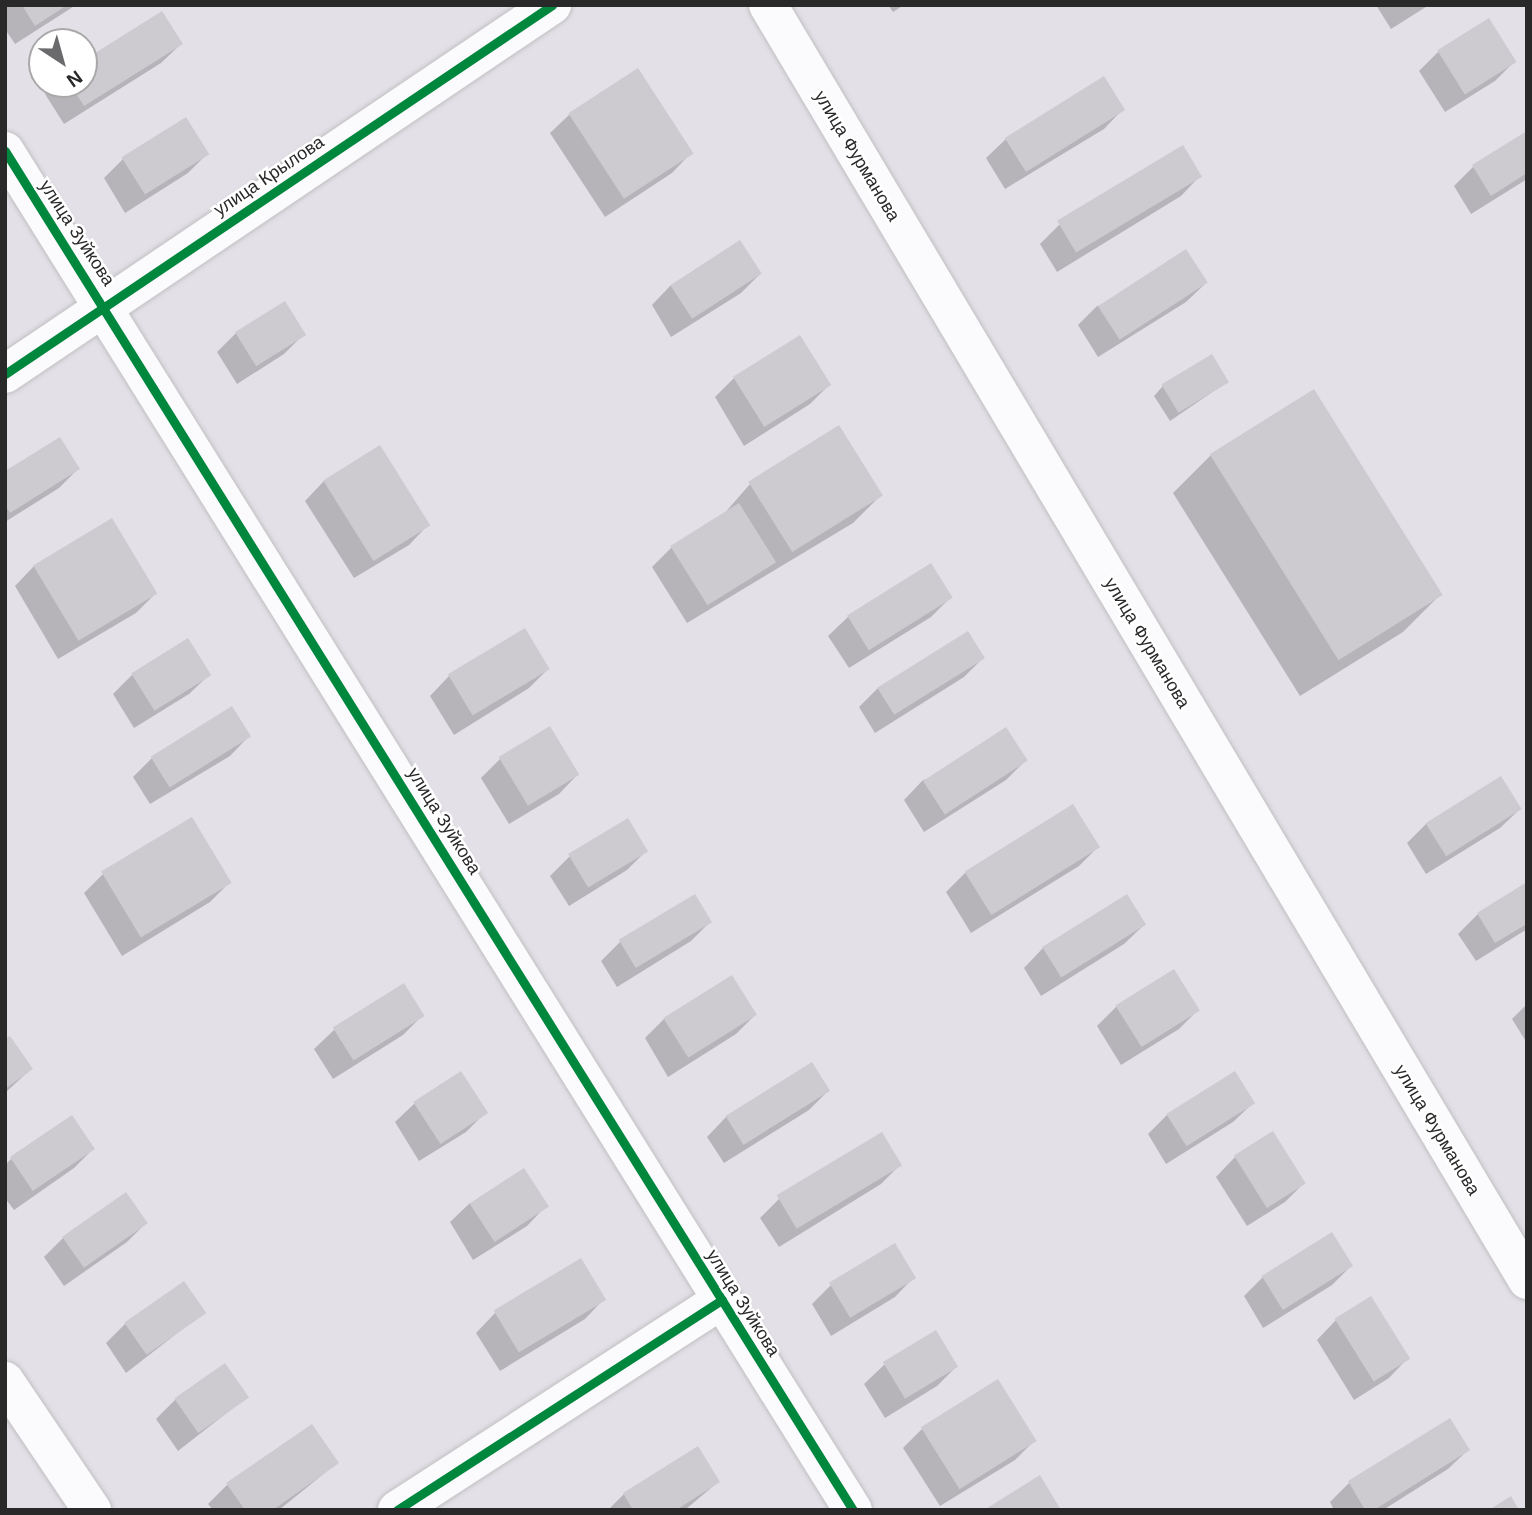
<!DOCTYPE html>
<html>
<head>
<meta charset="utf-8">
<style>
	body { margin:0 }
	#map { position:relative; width:1532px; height:1515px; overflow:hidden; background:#e4e0e8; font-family:Arial,sans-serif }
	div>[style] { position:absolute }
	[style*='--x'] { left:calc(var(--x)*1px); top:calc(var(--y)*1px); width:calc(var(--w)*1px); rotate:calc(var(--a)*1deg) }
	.shadow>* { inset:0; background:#0003 }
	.building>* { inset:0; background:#cdcad0; transform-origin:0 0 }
	.roads { filter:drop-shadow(0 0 2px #c0c0c1) drop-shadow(0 0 2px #c0c0c1) }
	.street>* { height:38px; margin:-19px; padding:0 19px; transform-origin:19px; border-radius:19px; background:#fbfafc }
	.secondary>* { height:38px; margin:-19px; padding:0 19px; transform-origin:19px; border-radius:19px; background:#fbfafc }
	.cycleway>* { height:9px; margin:-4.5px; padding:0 4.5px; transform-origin:4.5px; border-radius:4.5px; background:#00873e }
	span { translate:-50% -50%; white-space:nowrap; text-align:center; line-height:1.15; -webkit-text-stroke:5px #fff; paint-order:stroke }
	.street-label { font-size:18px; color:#292929 }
	.frame { position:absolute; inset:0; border:7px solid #292929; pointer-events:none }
	.north { position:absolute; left:28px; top:28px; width:70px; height:70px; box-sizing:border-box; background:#fff; border:2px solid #a9a9a9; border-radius:50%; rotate:144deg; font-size:19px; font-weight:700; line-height:28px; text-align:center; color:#292929 }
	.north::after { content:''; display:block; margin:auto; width:24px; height:32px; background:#6a696c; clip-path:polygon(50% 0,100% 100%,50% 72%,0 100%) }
</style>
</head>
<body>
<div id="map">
	<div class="shadow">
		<div style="clip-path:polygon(5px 5px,76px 5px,15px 44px,5px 29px)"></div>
		<div style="clip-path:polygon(888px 5px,904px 5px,893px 12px)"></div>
		<div style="clip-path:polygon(1376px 5px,1429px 5px,1391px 29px)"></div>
		<div style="clip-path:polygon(181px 44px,161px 63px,64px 124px,45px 94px,55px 84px,84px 84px,84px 62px)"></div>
		<div style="clip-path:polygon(1438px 52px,1514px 62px,1495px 81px,1445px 112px,1419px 71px)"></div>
		<div style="clip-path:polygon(1123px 109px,1104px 129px,1005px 189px,986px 158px,1006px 139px)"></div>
		<div style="clip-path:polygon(570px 114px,691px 153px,672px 173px,605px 217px,550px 133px)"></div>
		<div style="clip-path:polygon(1527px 133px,1527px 179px,1471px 214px,1454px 186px,1473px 167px)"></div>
		<div style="clip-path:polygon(1182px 148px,1200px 176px,1181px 196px,1057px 272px,1040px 244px,1059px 225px)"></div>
		<div style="clip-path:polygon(207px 154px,188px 173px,125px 213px,104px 178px,123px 159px)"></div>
		<div style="clip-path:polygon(760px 274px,741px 293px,671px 337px,652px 305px,671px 285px)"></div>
		<div style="clip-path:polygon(1206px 283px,1186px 302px,1098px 357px,1078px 325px,1097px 306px)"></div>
		<div style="clip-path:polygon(236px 333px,303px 335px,284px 354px,237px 384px,217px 352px)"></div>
		<div style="clip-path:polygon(734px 378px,829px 385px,810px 404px,744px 446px,715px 397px)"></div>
		<div style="clip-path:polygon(1227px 382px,1170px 421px,1154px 396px,1163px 386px)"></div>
		<div style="clip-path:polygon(1313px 391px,1440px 595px,1403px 632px,1300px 696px,1173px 493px,1210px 456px)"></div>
		<div style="clip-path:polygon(78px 469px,59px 488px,5px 522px,5px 473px)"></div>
		<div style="clip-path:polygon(324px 481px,428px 525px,409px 545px,354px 578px,305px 501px)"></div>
		<div style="clip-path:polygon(750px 484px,881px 495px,853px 523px,687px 623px,652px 567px,671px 548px,723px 515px)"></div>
		<div style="clip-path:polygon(930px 565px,950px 598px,931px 617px,849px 668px,828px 636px,848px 617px)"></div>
		<div style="clip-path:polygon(34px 566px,155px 594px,136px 613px,58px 659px,15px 586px)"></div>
		<div style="clip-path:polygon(983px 658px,964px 677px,875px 733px,859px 707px,878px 688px)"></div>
		<div style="clip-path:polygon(548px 669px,529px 688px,454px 735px,430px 696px,449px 676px)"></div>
		<div style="clip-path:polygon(132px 675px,209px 675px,189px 694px,134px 728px,113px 694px)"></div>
		<div style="clip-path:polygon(249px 736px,230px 756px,150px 804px,133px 777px,152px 758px)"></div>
		<div style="clip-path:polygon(500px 759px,578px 774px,559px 794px,509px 824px,481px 778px)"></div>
		<div style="clip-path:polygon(1025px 761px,1006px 780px,924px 832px,904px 800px,923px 780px)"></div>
		<div style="clip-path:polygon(1520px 809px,1500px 828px,1426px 874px,1407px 843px,1426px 824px)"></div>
		<div style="clip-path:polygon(627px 821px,646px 851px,627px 870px,569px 906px,550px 876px,569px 857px)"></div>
		<div style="clip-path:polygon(1098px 847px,1079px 866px,971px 933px,946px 892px,965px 873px)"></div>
		<div style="clip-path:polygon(103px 874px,230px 882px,210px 902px,122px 956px,84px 893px)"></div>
		<div style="clip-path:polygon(1527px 884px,1527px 929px,1476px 961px,1458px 934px,1478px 914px)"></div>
		<div style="clip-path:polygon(710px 922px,691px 941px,617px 987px,601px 961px,620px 942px)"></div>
		<div style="clip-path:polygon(1144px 925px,1124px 944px,1041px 996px,1024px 968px,1043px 948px)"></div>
		<div style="clip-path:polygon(403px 986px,422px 1016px,403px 1035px,333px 1079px,314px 1049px,334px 1030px)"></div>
		<div style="clip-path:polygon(1527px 1004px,1527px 1043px,1512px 1019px)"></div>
		<div style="clip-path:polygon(1116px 1007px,1198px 1010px,1179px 1029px,1121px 1065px,1097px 1026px)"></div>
		<div style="clip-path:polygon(755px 1015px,736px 1034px,668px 1077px,645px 1038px,664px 1019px)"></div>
		<div style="clip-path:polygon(5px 1041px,31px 1069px,5px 1093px)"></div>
		<div style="clip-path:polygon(828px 1091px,809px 1110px,724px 1163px,707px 1137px,726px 1117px)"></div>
		<div style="clip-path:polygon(415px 1103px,485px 1113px,466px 1132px,419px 1161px,395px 1122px)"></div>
		<div style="clip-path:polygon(1253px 1103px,1233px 1122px,1166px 1164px,1148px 1134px,1167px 1115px)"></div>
		<div style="clip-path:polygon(93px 1149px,74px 1168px,14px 1210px,5px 1198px,5px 1165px,11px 1159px)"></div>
		<div style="clip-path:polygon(1235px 1157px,1304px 1183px,1285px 1202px,1247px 1226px,1216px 1177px)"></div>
		<div style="clip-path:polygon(900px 1165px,881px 1184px,779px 1247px,760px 1218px,779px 1199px)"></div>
		<div style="clip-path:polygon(470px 1203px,546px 1206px,527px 1226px,473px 1260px,450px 1222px)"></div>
		<div style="clip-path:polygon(146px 1223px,127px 1242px,64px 1286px,44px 1257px,63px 1238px)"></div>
		<div style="clip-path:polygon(1351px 1266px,1332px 1285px,1263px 1328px,1244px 1296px,1263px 1277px)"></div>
		<div style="clip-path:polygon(914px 1277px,895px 1297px,831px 1336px,812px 1304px,831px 1285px)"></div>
		<div style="clip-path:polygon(604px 1299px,585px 1319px,500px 1371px,476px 1333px,495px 1313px)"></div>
		<div style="clip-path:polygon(203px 1313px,126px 1373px,106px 1343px,125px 1324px)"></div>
		<div style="clip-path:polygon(1336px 1320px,1408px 1358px,1389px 1378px,1354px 1400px,1317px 1340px)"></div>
		<div style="clip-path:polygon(935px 1333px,956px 1367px,937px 1386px,885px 1418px,864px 1384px,884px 1365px)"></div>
		<div style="clip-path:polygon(247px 1397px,178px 1451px,156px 1419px,175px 1400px)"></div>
		<div style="clip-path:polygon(1449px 1421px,1468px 1450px,1448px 1469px,1383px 1510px,1334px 1510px,1330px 1502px,1349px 1483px)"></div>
		<div style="clip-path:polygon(923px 1428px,1034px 1441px,1015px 1460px,940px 1506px,903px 1448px)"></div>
		<div style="clip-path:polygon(337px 1463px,279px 1510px,213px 1510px,208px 1504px,228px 1484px)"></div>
		<div style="clip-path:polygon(718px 1482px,685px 1510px,608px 1510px,624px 1494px)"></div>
	</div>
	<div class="building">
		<div style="clip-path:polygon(22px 5px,67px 5px,35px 26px)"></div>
		<div style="clip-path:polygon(162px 11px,183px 44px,84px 106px,70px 84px,84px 84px,84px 60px)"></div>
		<div style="left:1489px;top:18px;width:52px;height:61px;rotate:58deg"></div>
		<div style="left:638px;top:68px;width:102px;height:83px;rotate:57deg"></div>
		<div style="left:1104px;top:76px;width:40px;height:117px;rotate:58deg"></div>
		<div style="left:186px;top:117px;width:44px;height:76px;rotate:58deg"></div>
		<div style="clip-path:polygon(1527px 131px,1527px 173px,1491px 196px,1472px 165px)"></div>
		<div style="left:1183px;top:145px;width:37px;height:147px;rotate:59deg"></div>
		<div style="left:740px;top:240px;width:40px;height:83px;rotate:57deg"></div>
		<div style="left:1186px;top:249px;width:40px;height:105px;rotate:57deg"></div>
		<div style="left:285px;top:301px;width:40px;height:59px;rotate:58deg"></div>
		<div style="left:800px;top:335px;width:59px;height:79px;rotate:58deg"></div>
		<div style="left:1212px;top:354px;width:33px;height:59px;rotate:59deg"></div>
		<div style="left:1314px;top:389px;width:243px;height:123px;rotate:58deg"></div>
		<div style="left:839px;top:425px;width:83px;height:107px;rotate:58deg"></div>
		<div style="clip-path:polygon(60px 437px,80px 469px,10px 513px,5px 505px,5px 471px)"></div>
		<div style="left:380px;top:445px;width:95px;height:67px;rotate:58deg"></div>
		<div style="left:739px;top:503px;width:70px;height:81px;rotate:58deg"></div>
		<div style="left:112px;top:518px;width:88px;height:92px;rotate:59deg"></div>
		<div style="left:931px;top:563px;width:41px;height:99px;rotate:58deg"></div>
		<div style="left:525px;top:628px;width:48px;height:90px;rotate:59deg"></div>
		<div style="left:968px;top:631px;width:32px;height:107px;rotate:58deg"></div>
		<div style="left:188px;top:638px;width:44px;height:67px;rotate:58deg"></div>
		<div style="left:232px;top:706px;width:36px;height:96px;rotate:58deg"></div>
		<div style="left:550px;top:726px;width:57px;height:60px;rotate:59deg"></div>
		<div style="left:1006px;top:727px;width:40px;height:99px;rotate:57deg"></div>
		<div style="left:1501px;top:776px;width:39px;height:89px;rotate:58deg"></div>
		<div style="left:1073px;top:804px;width:51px;height:128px;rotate:58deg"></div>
		<div style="left:192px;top:817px;width:77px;height:106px;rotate:59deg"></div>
		<div style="left:628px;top:818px;width:39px;height:70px;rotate:59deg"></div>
		<div style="clip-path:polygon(1527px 882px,1527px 924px,1495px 943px,1477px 913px)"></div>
		<div style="left:695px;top:894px;width:33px;height:89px;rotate:59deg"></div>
		<div style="left:1127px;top:894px;width:36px;height:100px;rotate:58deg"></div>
		<div style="left:1174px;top:969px;width:49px;height:69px;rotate:58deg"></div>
		<div style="left:732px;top:975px;width:47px;height:81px;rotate:58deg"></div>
		<div style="left:404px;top:983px;width:39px;height:84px;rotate:58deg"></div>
		<div style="clip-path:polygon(10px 1036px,33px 1069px,5px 1089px,5px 1039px)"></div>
		<div style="left:812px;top:1062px;width:34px;height:102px;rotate:58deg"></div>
		<div style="left:461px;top:1071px;width:50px;height:57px;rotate:57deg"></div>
		<div style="left:1235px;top:1071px;width:38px;height:81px;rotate:58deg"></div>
		<div style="left:72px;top:1115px;width:41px;height:75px;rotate:56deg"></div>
		<div style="left:1273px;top:1131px;width:62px;height:46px;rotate:58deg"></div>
		<div style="left:882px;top:1132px;width:39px;height:123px;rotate:59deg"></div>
		<div style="left:524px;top:1168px;width:46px;height:65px;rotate:57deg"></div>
		<div style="left:126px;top:1192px;width:38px;height:78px;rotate:55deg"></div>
		<div style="left:1332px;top:1232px;width:40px;height:83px;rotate:58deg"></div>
		<div style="left:895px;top:1243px;width:41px;height:77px;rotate:59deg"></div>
		<div style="left:581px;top:1258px;width:49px;height:102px;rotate:59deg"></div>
		<div style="left:184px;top:1281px;width:39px;height:73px;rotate:55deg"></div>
		<div style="left:1371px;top:1296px;width:74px;height:43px;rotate:58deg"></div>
		<div style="left:936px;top:1330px;width:43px;height:62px;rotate:59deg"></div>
		<div style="left:225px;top:1363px;width:42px;height:62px;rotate:55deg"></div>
		<div style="left:998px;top:1379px;width:73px;height:91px;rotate:58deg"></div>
		<div style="clip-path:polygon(1450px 1418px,1470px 1450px,1374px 1510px,1365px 1510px,1348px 1481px)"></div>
		<div style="clip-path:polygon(312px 1424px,339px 1463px,273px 1510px,245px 1510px,226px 1483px)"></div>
		<div style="clip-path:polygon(698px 1446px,720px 1482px,676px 1510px,633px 1510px,623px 1493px)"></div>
		<div style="clip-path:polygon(1040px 1475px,1061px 1510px,984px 1510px)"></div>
		<div style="clip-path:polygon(1511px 1496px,1519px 1510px,1489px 1510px)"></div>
	</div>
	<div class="roads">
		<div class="street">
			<div style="--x:5;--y:151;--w:1602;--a:58.04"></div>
			<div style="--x:5;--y:374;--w:660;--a:-34"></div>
			<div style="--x:5;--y:1381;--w:156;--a:56"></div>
			<div style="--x:397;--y:1510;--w:387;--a:-32.9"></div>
		</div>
		<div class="secondary">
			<div style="--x:768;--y:5;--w:1484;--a:59.23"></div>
		</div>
	</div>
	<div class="cycleway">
		<div style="--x:5;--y:151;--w:1602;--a:58.04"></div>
		<div style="--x:5;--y:374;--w:660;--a:-34"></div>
		<div style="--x:397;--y:1510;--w:387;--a:-32.9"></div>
	</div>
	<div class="street-label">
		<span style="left:857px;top:156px;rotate:59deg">улица Фурманова</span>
		<span style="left:269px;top:176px;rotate:-34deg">улица Крылова</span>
		<span style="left:77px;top:233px;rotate:57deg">улица Зуйкова</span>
		<span style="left:1147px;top:643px;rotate:59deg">улица Фурманова</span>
		<span style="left:444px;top:821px;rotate:58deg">улица Зуйкова</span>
		<span style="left:1437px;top:1130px;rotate:59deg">улица Фурманова</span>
		<span style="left:743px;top:1303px;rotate:58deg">улица Зуйкова</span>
	</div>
	<div class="frame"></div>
	<div class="north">N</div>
</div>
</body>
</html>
